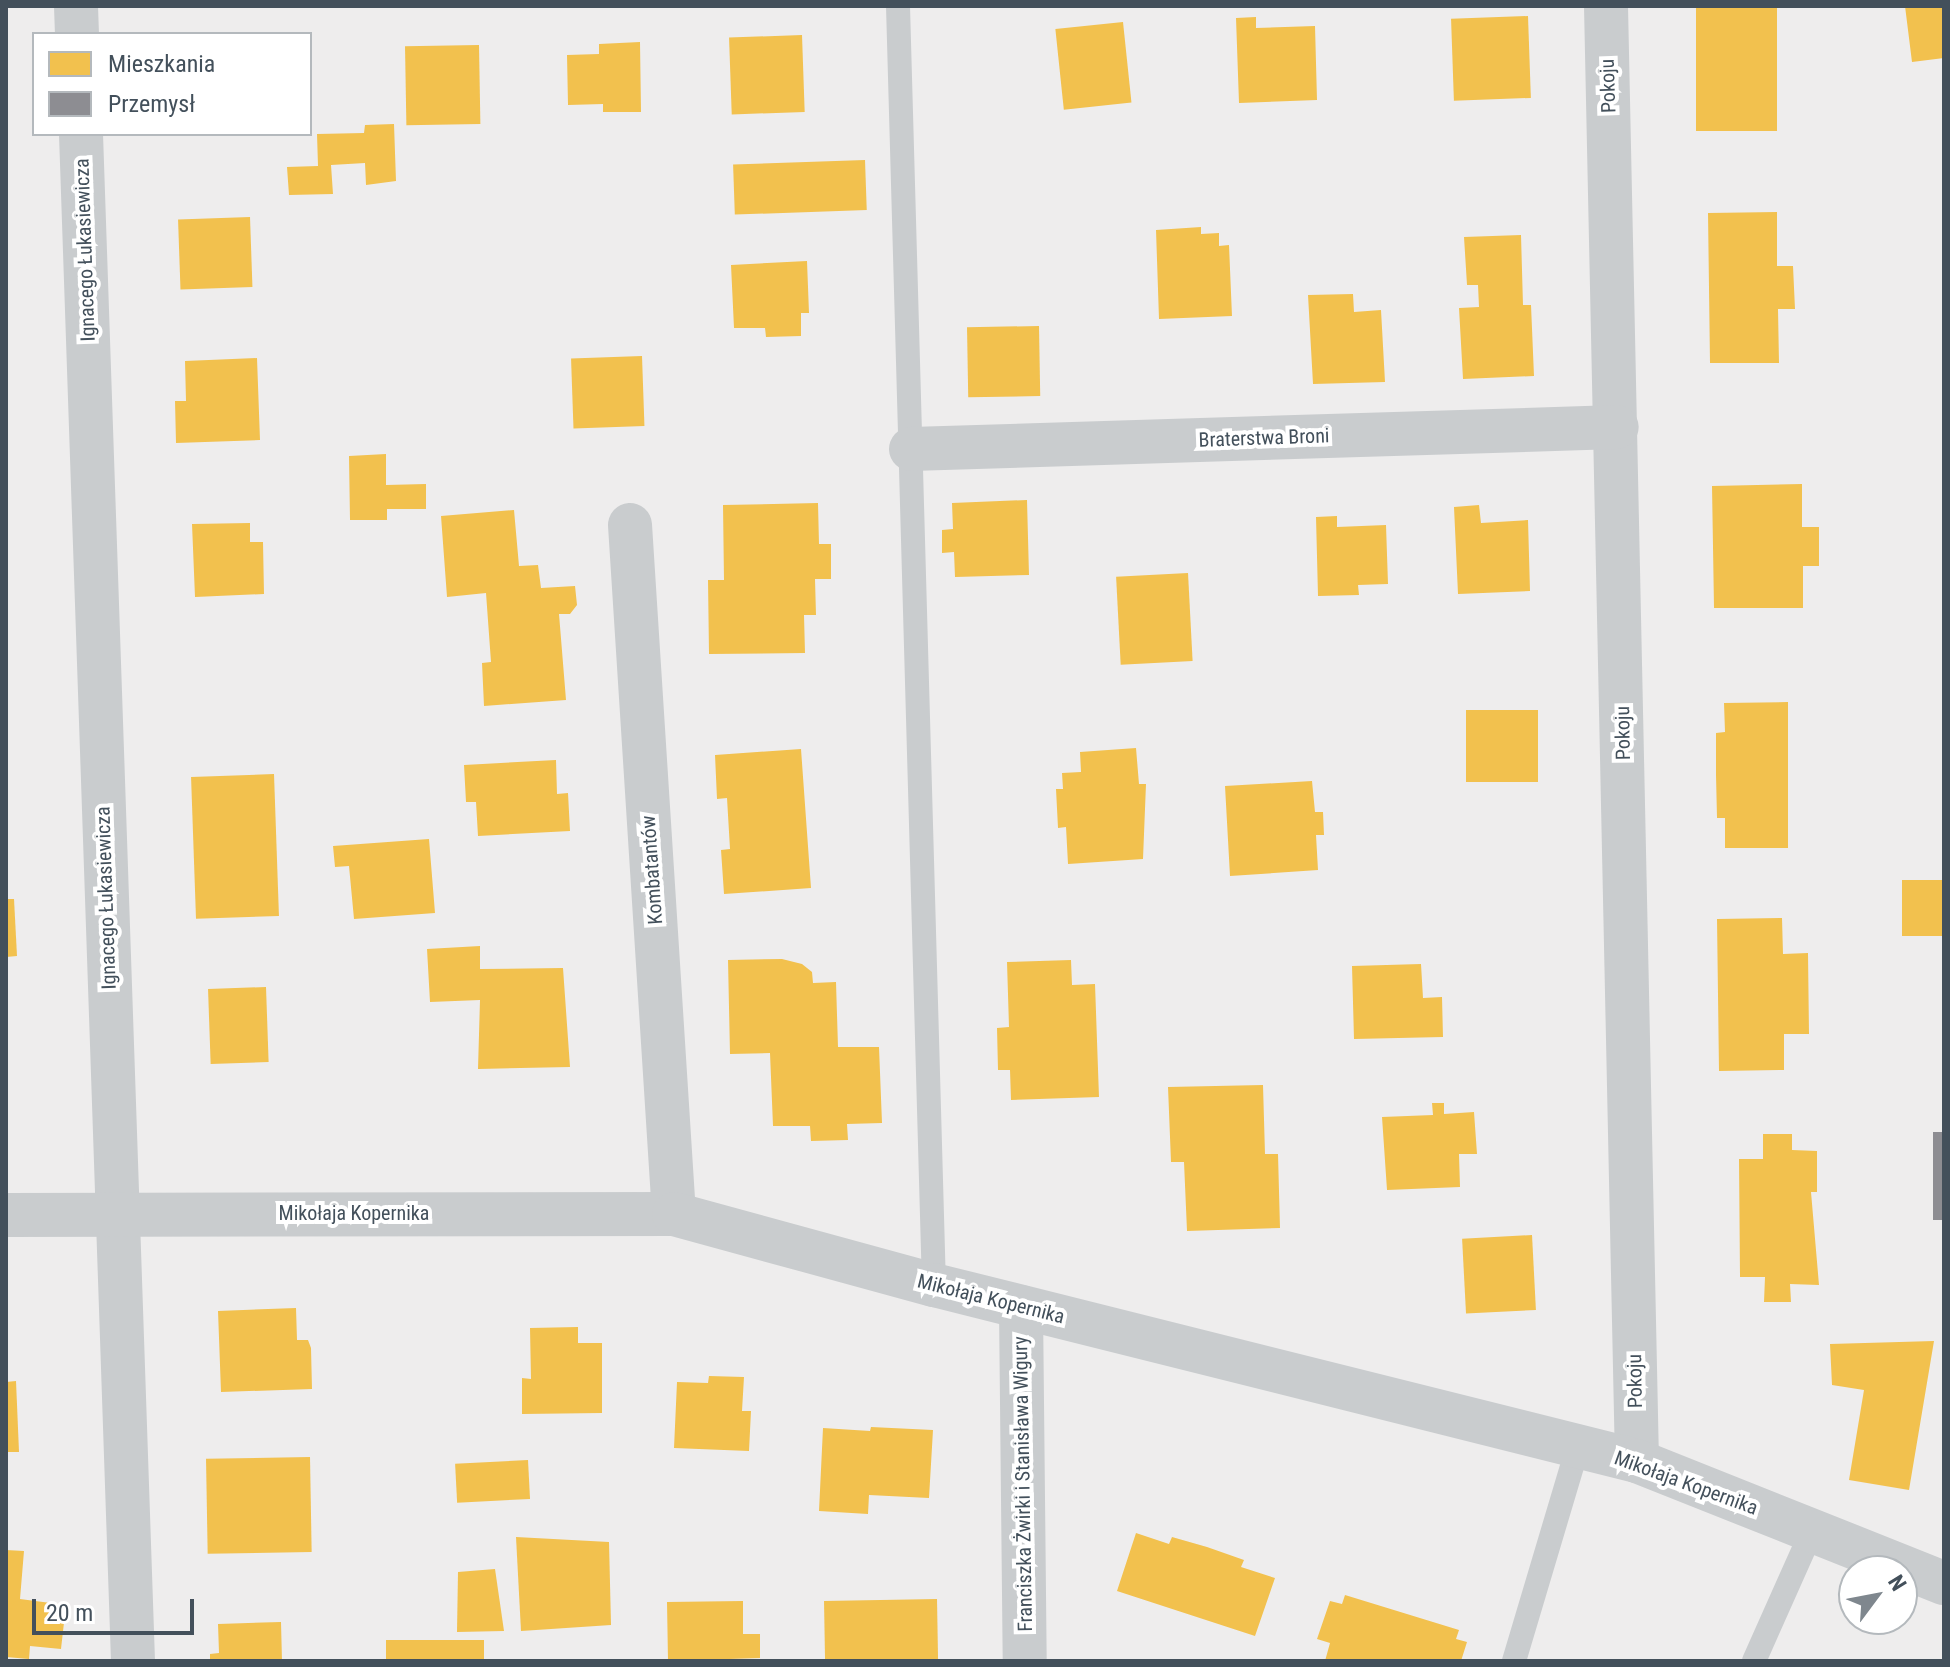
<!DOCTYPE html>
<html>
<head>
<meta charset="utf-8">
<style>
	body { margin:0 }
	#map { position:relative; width:1950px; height:1667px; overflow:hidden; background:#eeeded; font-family:"Roboto Condensed",sans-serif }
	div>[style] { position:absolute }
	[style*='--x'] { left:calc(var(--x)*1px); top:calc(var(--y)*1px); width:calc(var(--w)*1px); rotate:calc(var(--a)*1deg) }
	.homes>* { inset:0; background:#f2c14e; transform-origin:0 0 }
	.industry>* { inset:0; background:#8d8d92; transform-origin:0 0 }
	.service>* { height:24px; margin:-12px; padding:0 12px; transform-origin:12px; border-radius:12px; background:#c9ccce }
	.minor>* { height:44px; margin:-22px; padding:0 22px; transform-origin:22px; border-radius:22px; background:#c9ccce }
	span { translate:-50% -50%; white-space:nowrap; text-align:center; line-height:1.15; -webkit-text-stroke:8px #fff; paint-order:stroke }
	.street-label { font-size:20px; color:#43505b }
	.frame { position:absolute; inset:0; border:8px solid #43505b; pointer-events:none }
	.legend { position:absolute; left:32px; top:32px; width:280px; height:104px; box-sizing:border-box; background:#fff; border:2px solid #b4b9bd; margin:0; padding:10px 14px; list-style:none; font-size:24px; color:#43505b }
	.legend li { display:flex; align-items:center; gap:16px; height:40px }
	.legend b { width:40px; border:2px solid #b4b9bd }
	.north { position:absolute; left:1838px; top:1555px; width:80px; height:80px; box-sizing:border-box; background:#fff; border:2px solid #b4b9bd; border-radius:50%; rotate:58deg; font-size:22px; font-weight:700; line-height:32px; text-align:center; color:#43505b }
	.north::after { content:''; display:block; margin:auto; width:28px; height:36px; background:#7f878e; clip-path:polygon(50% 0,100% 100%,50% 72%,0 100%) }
	.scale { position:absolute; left:32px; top:1599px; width:162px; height:36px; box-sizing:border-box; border:4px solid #43505b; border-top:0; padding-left:10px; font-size:24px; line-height:28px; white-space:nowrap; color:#43505b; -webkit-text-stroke:6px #fff; paint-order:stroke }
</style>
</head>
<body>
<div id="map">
	<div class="homes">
		<div style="left:1696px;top:6px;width:81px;height:125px"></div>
		<div style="clip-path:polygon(1905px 6px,1944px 6px,1944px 58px,1912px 62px)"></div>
		<div style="left:1528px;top:16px;width:82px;height:77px;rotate:88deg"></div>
		<div style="clip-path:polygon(1256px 17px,1256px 28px,1315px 26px,1317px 100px,1239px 103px,1236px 18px)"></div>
		<div style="left:1123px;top:22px;width:81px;height:68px;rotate:84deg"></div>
		<div style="left:802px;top:35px;width:77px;height:73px;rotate:88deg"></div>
		<div style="clip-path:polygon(640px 42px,641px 112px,603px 112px,603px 104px,568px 105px,567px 55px,599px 54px,599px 44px)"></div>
		<div style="left:479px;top:45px;width:79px;height:74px;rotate:89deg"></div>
		<div style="clip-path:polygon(394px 124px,396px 181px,366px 185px,365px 163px,331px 165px,333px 194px,289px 195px,287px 167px,318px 166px,317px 134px,364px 133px,365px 125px)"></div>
		<div style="left:865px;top:160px;width:50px;height:132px;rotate:88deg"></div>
		<div style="clip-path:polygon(1777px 212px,1777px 266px,1793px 266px,1795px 309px,1778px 309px,1779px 363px,1710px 363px,1708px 213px)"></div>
		<div style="left:250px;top:217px;width:70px;height:72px;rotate:88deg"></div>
		<div style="clip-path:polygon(1201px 227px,1201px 234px,1219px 233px,1219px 246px,1229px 245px,1232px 316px,1159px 319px,1156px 230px)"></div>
		<div style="clip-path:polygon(1521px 235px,1523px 305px,1531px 305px,1534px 376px,1463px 379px,1459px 308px,1479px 307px,1478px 285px,1467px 285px,1464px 237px)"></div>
		<div style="clip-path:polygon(807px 261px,809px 313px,801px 313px,801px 336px,766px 337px,765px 328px,734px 328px,731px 265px)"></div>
		<div style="clip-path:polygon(1353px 294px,1354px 312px,1381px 310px,1385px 382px,1313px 384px,1308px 295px)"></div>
		<div style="left:1039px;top:326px;width:70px;height:72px;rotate:89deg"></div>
		<div style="left:642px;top:356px;width:70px;height:71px;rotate:88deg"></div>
		<div style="clip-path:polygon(257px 358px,260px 440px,176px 443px,175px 401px,186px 401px,185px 361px)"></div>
		<div style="clip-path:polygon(386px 454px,386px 485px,426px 484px,426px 509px,387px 509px,387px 520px,350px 520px,349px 456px)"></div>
		<div style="clip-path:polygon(1802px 484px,1802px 527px,1819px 527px,1819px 566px,1803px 566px,1803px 608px,1714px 608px,1712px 486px)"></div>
		<div style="clip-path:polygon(1027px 500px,1029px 575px,955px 577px,954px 552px,942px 553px,942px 530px,953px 529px,952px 503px)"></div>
		<div style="clip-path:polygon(818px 503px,819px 544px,831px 544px,831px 579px,815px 579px,816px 615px,804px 615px,805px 653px,709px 654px,708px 580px,724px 580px,723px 505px)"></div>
		<div style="clip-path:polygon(1479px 505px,1481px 523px,1528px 520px,1530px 591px,1458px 594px,1454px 507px)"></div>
		<div style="clip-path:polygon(514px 510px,519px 566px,538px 565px,541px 588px,575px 586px,577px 605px,570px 614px,559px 614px,566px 700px,484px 706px,482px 663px,491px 662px,486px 593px,447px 597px,441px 516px)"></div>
		<div style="clip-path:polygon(1337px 516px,1337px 527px,1386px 525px,1388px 584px,1358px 585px,1359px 595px,1318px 596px,1316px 517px)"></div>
		<div style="clip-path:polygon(250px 523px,250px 542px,263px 542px,264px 594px,195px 597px,192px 524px)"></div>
		<div style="left:1188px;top:573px;width:88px;height:72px;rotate:87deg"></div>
		<div style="clip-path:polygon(1788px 702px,1788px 848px,1725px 848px,1725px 818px,1717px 818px,1716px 775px,1716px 733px,1725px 732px,1724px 703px)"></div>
		<div style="left:1466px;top:710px;width:72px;height:72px"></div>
		<div style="clip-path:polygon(1136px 748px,1139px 784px,1146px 784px,1143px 859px,1068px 864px,1066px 827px,1058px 828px,1056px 789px,1063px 789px,1062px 773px,1081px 772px,1080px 752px)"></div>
		<div style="clip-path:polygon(801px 749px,811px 888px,724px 894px,721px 850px,730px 849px,727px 798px,717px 799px,715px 755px)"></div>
		<div style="clip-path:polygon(556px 760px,557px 794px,568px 793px,570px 831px,478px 836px,476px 802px,466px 802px,464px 765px)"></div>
		<div style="left:274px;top:774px;width:142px;height:83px;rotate:88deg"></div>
		<div style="clip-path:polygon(1312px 781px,1315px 812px,1323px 812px,1324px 835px,1316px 835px,1318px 870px,1230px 876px,1225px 786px)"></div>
		<div style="clip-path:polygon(429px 839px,435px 913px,354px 919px,349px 866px,335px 867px,333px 846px)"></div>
		<div style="left:1944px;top:880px;width:56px;height:42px;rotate:90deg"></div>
		<div style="clip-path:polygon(6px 899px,14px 899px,17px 956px,6px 957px)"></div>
		<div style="clip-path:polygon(1782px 918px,1783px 954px,1808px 953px,1809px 1034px,1784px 1034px,1784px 1070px,1719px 1071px,1717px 919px)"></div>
		<div style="clip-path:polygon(480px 946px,480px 969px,563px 968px,570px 1067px,478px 1069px,480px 1000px,430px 1002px,427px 949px)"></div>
		<div style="clip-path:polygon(782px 959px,802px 964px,812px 972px,813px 983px,836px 982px,838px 1047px,879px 1047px,882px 1123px,847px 1124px,848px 1140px,811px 1141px,810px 1126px,773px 1126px,770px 1053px,730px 1054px,728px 960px)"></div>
		<div style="clip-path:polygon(1071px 960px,1072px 985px,1095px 984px,1099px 1097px,1011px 1100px,1010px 1070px,998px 1070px,997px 1028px,1009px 1027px,1007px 962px)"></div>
		<div style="clip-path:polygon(1421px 964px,1423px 998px,1442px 997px,1443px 1037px,1354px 1039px,1352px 966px)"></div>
		<div style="left:266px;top:987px;width:75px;height:58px;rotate:88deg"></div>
		<div style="clip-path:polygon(1263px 1085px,1265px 1154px,1278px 1154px,1280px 1228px,1187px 1231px,1184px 1162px,1171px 1162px,1168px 1087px)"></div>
		<div style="clip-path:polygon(1432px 1103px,1444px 1103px,1444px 1114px,1474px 1112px,1477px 1154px,1459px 1154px,1460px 1187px,1387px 1190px,1382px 1117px,1433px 1115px)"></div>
		<div style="clip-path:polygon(1763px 1134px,1792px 1134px,1792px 1150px,1817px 1151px,1817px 1192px,1811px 1192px,1819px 1285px,1790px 1284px,1791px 1302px,1764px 1302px,1765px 1277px,1740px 1277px,1739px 1159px,1763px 1159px)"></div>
		<div style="left:1532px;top:1235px;width:75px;height:70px;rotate:87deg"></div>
		<div style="clip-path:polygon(296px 1308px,297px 1340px,308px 1340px,311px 1348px,312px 1389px,221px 1392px,218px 1311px)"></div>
		<div style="clip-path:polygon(578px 1327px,578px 1343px,602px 1343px,602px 1413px,522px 1414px,522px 1378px,531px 1379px,530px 1328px)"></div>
		<div style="clip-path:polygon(1934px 1341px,1909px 1490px,1849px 1480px,1864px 1390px,1832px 1385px,1830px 1344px)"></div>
		<div style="clip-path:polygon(709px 1376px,744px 1377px,742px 1411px,751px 1411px,749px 1451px,674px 1448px,677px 1382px,708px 1383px)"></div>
		<div style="clip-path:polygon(16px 1381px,19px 1452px,6px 1452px,6px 1382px)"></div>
		<div style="clip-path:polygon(871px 1427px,933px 1430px,929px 1498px,869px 1495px,868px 1514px,819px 1511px,823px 1428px,870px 1431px)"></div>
		<div style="left:310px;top:1457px;width:95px;height:104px;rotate:89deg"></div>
		<div style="left:528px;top:1460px;width:39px;height:73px;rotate:87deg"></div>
		<div style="clip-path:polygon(1136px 1533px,1169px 1544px,1172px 1537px,1207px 1547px,1244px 1560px,1241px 1567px,1275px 1578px,1255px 1636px,1117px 1591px)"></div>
		<div style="clip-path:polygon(516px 1537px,609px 1542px,611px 1625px,521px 1631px)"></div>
		<div style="clip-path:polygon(6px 1550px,24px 1551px,20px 1599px,66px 1605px,61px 1649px,30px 1646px,29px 1659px,6px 1657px)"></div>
		<div style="clip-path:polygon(495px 1569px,504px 1631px,457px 1632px,458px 1572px)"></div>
		<div style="clip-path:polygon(1345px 1595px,1459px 1630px,1456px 1639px,1467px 1642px,1461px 1661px,1325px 1661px,1330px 1643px,1317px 1639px,1330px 1601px,1342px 1604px)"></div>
		<div style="left:937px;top:1599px;width:62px;height:113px;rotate:89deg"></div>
		<div style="clip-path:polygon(743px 1601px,743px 1634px,760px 1634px,760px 1658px,668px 1661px,667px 1602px)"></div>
		<div style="clip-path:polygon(281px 1622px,282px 1661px,210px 1661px,210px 1654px,219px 1653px,218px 1624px)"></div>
		<div style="left:484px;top:1640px;width:21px;height:98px;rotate:90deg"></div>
	</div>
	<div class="industry">
		<div style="left:1944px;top:1132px;width:88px;height:11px;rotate:90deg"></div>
	</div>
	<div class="service">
		<div style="--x:898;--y:6;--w:1280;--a:88.39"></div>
		<div style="--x:1514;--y:1661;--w:224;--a:-73.4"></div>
		<div style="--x:1754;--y:1661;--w:142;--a:-66"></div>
	</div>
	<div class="minor">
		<div style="--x:76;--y:6;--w:28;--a:88"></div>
		<div style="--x:1606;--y:6;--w:1455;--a:88.78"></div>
		<div style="--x:81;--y:134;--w:1528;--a:88.05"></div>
		<div style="--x:911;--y:449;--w:706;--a:-1.78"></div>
		<div style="--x:630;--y:525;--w:690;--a:86.35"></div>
		<div style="--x:6;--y:1215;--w:668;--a:-0.09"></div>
		<div style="--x:674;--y:1214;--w:270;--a:15.3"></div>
		<div style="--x:934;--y:1285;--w:725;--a:14.06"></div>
		<div style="--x:1637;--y:1461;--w:330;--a:21.7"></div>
		<div style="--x:1021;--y:1307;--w:354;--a:89.4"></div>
	</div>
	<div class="street-label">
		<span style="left:1608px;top:86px;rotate:-92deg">Pokoju</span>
		<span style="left:85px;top:250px;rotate:-92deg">Ignacego Łukasiewicza</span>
		<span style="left:1264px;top:438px;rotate:-2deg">Braterstwa Broni</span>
		<span style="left:1623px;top:733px;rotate:-91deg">Pokoju</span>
		<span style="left:652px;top:870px;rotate:-94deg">Kombatantów</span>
		<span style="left:106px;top:898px;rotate:-92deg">Ignacego Łukasiewicza</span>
		<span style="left:354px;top:1213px">Mikołaja Kopernika</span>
		<span style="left:991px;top:1299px;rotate:14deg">Mikołaja Kopernika</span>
		<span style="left:1635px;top:1381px;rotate:-91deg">Pokoju</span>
		<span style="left:1686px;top:1483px;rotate:20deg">Mikołaja Kopernika</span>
		<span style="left:1023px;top:1484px;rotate:-91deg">Franciszka Żwirki i Stanisława Wigury</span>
	</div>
	<div class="frame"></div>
	<ul class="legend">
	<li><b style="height:22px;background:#f2c14e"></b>Mieszkania</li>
	<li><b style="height:22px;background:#8d8d92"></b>Przemysł</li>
	</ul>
	<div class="north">N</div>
	<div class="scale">20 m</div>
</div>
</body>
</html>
